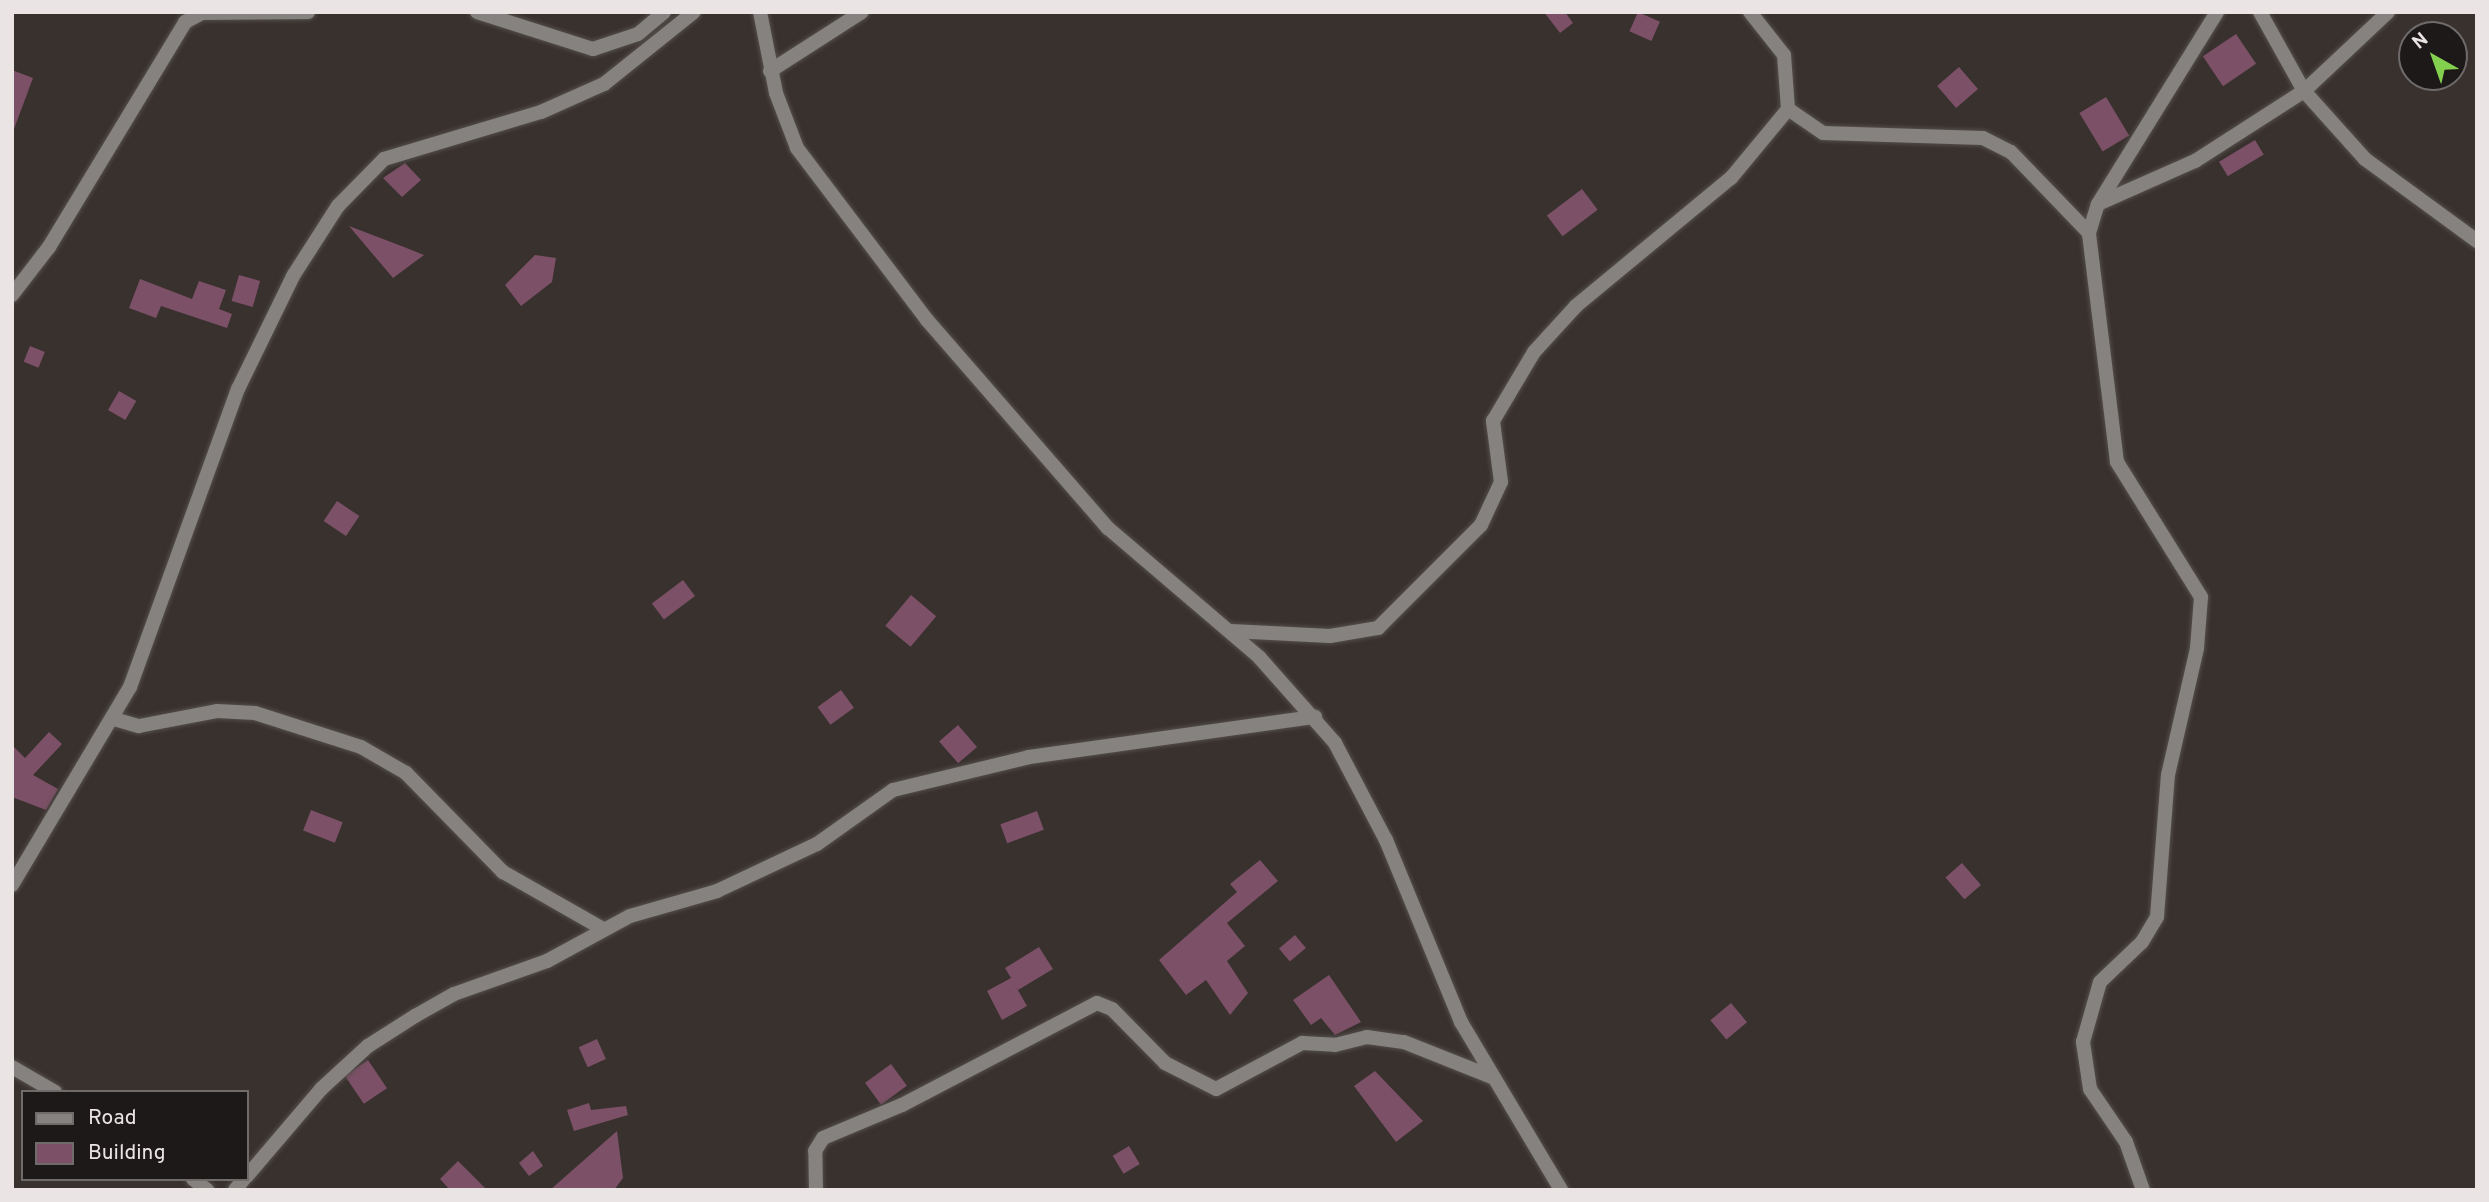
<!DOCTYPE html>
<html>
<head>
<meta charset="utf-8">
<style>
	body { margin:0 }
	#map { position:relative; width:2489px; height:1202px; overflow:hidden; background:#38312e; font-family:Overpass,sans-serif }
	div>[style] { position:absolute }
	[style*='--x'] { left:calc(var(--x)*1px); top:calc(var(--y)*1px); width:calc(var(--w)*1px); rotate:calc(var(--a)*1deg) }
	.building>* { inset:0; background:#7c5066; transform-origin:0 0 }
	.roads { filter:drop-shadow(0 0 2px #544e4b) drop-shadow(0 0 2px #544e4b) }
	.minor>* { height:14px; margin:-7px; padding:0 7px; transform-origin:7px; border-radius:7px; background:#85827f }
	span { translate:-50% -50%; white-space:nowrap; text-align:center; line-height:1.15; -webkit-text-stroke:6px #1d1918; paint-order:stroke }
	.frame { position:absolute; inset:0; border:14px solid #eae5e4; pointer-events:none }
	.legend { position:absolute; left:21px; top:1090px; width:228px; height:91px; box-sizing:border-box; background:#1d1918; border:2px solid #6f6b6a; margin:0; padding:9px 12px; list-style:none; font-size:21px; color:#eae5e4 }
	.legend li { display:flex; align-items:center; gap:14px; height:35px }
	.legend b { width:35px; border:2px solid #6f6b6a }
	.north { position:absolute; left:2398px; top:21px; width:70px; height:70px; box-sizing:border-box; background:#1d1918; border:2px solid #6f6b6a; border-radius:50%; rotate:320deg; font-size:19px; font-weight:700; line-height:28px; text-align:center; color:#eae5e4 }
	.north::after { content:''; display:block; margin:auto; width:24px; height:32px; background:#83d04f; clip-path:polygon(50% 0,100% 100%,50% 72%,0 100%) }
</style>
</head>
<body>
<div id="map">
	<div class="building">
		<div style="clip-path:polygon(1544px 12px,1565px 12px,1573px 23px,1560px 33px)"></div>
		<div style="left:1638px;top:12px;width:24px;height:21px;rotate:24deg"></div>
		<div style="left:2236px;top:34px;width:36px;height:40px;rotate:56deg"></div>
		<div style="left:1959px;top:67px;width:29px;height:29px;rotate:49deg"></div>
		<div style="clip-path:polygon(12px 70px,33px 78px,14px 129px,12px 128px)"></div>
		<div style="left:2106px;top:97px;width:45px;height:31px;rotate:59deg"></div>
		<div style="left:2255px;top:140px;width:17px;height:42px;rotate:59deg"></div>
		<div style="clip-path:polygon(405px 163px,421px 180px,402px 197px,383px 178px)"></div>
		<div style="left:1582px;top:189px;width:26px;height:44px;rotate:53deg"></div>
		<div style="clip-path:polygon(349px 226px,404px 247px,424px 255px,393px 278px)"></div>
		<div style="clip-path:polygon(535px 255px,556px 258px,552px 282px,521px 306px,505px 285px)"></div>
		<div style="left:239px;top:275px;width:22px;height:27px;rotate:16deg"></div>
		<div style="clip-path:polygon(140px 279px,192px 299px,199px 281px,226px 290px,219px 309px,232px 314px,227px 328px,161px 306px,156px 318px,129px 308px)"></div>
		<div style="left:30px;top:346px;width:16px;height:17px;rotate:22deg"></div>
		<div style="left:119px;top:391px;width:20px;height:22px;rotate:30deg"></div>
		<div style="left:337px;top:501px;width:27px;height:24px;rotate:34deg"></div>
		<div style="left:683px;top:580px;width:20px;height:39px;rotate:53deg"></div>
		<div style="left:911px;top:595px;width:33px;height:40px;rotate:40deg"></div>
		<div style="left:841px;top:690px;width:22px;height:29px;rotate:54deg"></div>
		<div style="left:958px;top:725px;width:29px;height:25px;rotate:49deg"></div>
		<div style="clip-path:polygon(49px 732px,62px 744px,33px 775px,58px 789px,46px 810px,12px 797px,12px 745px,25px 758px)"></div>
		<div style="left:311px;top:810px;width:34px;height:22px;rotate:21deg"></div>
		<div style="left:1037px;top:811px;width:20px;height:39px;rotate:70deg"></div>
		<div style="clip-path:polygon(1260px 860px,1278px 881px,1227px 923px,1245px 946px,1227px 961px,1248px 993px,1230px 1015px,1206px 980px,1186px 995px,1159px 960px,1237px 892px,1230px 884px)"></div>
		<div style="left:1962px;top:863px;width:29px;height:22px;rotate:49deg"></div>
		<div style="left:1295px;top:935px;width:17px;height:21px;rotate:50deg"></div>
		<div style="clip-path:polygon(1039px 947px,1053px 969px,1018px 990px,1011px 978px,1027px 1006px,1002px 1020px,987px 991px,1011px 978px,1005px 968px)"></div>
		<div style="clip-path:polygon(1329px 975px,1361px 1022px,1335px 1035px,1321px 1018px,1311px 1025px,1293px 1000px)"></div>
		<div style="left:1731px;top:1003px;width:25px;height:27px;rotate:50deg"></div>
		<div style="left:597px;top:1039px;width:22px;height:20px;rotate:66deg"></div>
		<div style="left:368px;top:1060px;width:34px;height:28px;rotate:56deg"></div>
		<div style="left:891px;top:1064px;width:27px;height:32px;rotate:54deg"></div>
		<div style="clip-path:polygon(1375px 1071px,1423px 1121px,1396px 1142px,1354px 1086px)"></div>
		<div style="clip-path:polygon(589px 1103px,591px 1110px,626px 1106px,628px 1115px,574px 1131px,567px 1110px)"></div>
		<div style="clip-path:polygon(617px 1131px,623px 1178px,614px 1190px,550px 1190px)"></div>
		<div style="left:1129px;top:1146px;width:21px;height:19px;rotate:59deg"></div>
		<div style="clip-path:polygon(533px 1151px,543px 1166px,529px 1176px,519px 1163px)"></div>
		<div style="clip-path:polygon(458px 1161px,487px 1190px,450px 1190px,440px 1179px)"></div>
	</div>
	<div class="roads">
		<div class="minor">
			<div style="--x:477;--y:12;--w:122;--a:17.7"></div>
			<div style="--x:593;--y:49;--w:47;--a:-18.4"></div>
			<div style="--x:638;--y:34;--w:34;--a:-40"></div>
			<div style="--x:760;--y:12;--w:83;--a:78.8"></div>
			<div style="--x:776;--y:93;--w:59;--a:69.1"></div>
			<div style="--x:797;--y:148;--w:216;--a:52.9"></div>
			<div style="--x:927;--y:320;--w:276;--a:49"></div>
			<div style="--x:1108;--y:528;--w:199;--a:40.5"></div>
			<div style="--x:1259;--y:657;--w:115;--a:48.5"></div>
			<div style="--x:1335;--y:743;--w:110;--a:62.3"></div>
			<div style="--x:1386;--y:840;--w:197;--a:67.6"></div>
			<div style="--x:1461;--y:1022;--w:196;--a:59.2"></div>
			<div style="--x:2260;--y:12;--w:90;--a:60.9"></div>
			<div style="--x:2304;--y:91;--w:91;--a:48.1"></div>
			<div style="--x:2365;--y:159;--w:139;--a:36.2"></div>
			<div style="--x:770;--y:71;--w:109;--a:-32.7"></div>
			<div style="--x:1788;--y:109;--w:42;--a:34.4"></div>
			<div style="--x:1823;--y:133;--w:160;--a:1.8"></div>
			<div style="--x:1983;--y:138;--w:31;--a:27"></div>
			<div style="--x:2011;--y:152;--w:112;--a:46.1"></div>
			<div style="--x:2100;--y:203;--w:104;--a:-23.9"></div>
			<div style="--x:2195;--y:161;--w:130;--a:-32.7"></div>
			<div style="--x:2304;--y:91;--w:115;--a:-43.2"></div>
			<div style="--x:12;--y:295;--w:61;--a:-52.4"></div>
			<div style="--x:49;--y:247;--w:263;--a:-58.8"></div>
			<div style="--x:185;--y:22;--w:19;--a:-28"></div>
			<div style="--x:202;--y:13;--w:106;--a:-0.5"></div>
			<div style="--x:1231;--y:631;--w:99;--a:2.9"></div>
			<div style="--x:1330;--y:636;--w:49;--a:-9.5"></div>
			<div style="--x:1378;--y:628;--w:146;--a:-45"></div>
			<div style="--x:1481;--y:525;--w:47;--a:-65.1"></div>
			<div style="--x:1501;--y:482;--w:62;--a:-97.5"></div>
			<div style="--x:1493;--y:421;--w:80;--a:-59.3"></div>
			<div style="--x:1534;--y:352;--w:62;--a:-47.6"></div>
			<div style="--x:1576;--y:306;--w:201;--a:-39.6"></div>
			<div style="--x:1731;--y:178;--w:89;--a:-50.4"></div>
			<div style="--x:1788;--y:109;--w:54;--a:-94.2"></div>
			<div style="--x:1784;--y:55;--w:55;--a:-128.3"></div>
			<div style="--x:114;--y:719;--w:26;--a:16"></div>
			<div style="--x:139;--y:726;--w:79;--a:-10.9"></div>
			<div style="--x:217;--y:711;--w:38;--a:3"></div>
			<div style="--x:255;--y:713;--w:111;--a:17.8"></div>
			<div style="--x:361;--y:747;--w:52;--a:30"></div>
			<div style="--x:406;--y:773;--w:139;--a:45.6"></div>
			<div style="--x:503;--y:872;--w:115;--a:29.7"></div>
			<div style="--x:12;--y:885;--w:230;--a:-59.2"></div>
			<div style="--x:130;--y:687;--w:317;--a:-70.1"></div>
			<div style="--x:238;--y:389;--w:126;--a:-64"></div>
			<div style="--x:293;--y:276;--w:83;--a:-57.3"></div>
			<div style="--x:338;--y:206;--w:66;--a:-45.6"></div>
			<div style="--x:384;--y:159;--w:164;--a:-16.7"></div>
			<div style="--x:541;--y:112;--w:69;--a:-24"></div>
			<div style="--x:604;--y:84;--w:115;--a:-38.7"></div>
			<div style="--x:12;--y:1067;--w:50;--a:30.2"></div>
			<div style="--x:247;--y:1176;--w:114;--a:-49.6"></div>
			<div style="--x:321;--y:1089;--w:64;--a:-42.5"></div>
			<div style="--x:368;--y:1046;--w:56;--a:-32.6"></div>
			<div style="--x:415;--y:1016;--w:45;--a:-29.4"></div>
			<div style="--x:454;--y:994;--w:99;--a:-19.5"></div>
			<div style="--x:547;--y:961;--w:94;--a:-28.5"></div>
			<div style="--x:630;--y:916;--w:91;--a:-16"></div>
			<div style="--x:717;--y:891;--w:110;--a:-25.2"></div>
			<div style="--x:817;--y:844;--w:93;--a:-35.4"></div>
			<div style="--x:893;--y:790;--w:140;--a:-13.6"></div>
			<div style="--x:1029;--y:757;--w:289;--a:-8"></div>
			<div style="--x:193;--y:1179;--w:18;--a:38"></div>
			<div style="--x:235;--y:1190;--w:14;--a:-51"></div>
			<div style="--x:816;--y:1190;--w:39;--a:-91"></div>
			<div style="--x:815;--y:1151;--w:15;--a:-58"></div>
			<div style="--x:823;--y:1138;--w:86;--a:-22.7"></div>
			<div style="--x:902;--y:1105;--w:220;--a:-27.6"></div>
			<div style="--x:1097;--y:1003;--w:16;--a:22"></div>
			<div style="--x:1112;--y:1009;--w:76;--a:45.5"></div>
			<div style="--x:1165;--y:1063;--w:57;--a:27"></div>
			<div style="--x:1216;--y:1089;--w:98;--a:-28.1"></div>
			<div style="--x:1302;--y:1043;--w:33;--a:3"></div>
			<div style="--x:1335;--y:1045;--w:33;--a:-14"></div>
			<div style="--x:1367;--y:1037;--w:37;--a:8"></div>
			<div style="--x:1404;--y:1042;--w:95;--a:21.7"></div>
			<div style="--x:2143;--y:1190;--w:51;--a:-109.5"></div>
			<div style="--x:2126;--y:1142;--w:64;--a:-124.2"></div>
			<div style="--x:2090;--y:1089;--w:48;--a:-98.5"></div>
			<div style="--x:2083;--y:1042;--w:62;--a:-74.2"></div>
			<div style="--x:2100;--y:982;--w:58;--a:-43.6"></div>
			<div style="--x:2142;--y:942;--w:29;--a:-59"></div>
			<div style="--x:2157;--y:917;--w:142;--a:-85.6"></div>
			<div style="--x:2168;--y:775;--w:130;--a:-77.1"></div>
			<div style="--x:2197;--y:648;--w:51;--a:-85.5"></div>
			<div style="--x:2201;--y:597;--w:159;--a:-121.9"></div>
			<div style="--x:2117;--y:462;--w:231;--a:-97"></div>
			<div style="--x:2089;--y:233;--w:30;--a:-73"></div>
			<div style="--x:2098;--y:204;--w:226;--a:-58.2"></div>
		</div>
	</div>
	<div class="frame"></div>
	<ul class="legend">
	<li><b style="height:9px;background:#85827f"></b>Road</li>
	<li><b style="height:19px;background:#7c5066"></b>Building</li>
	</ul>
	<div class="north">N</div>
</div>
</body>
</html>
